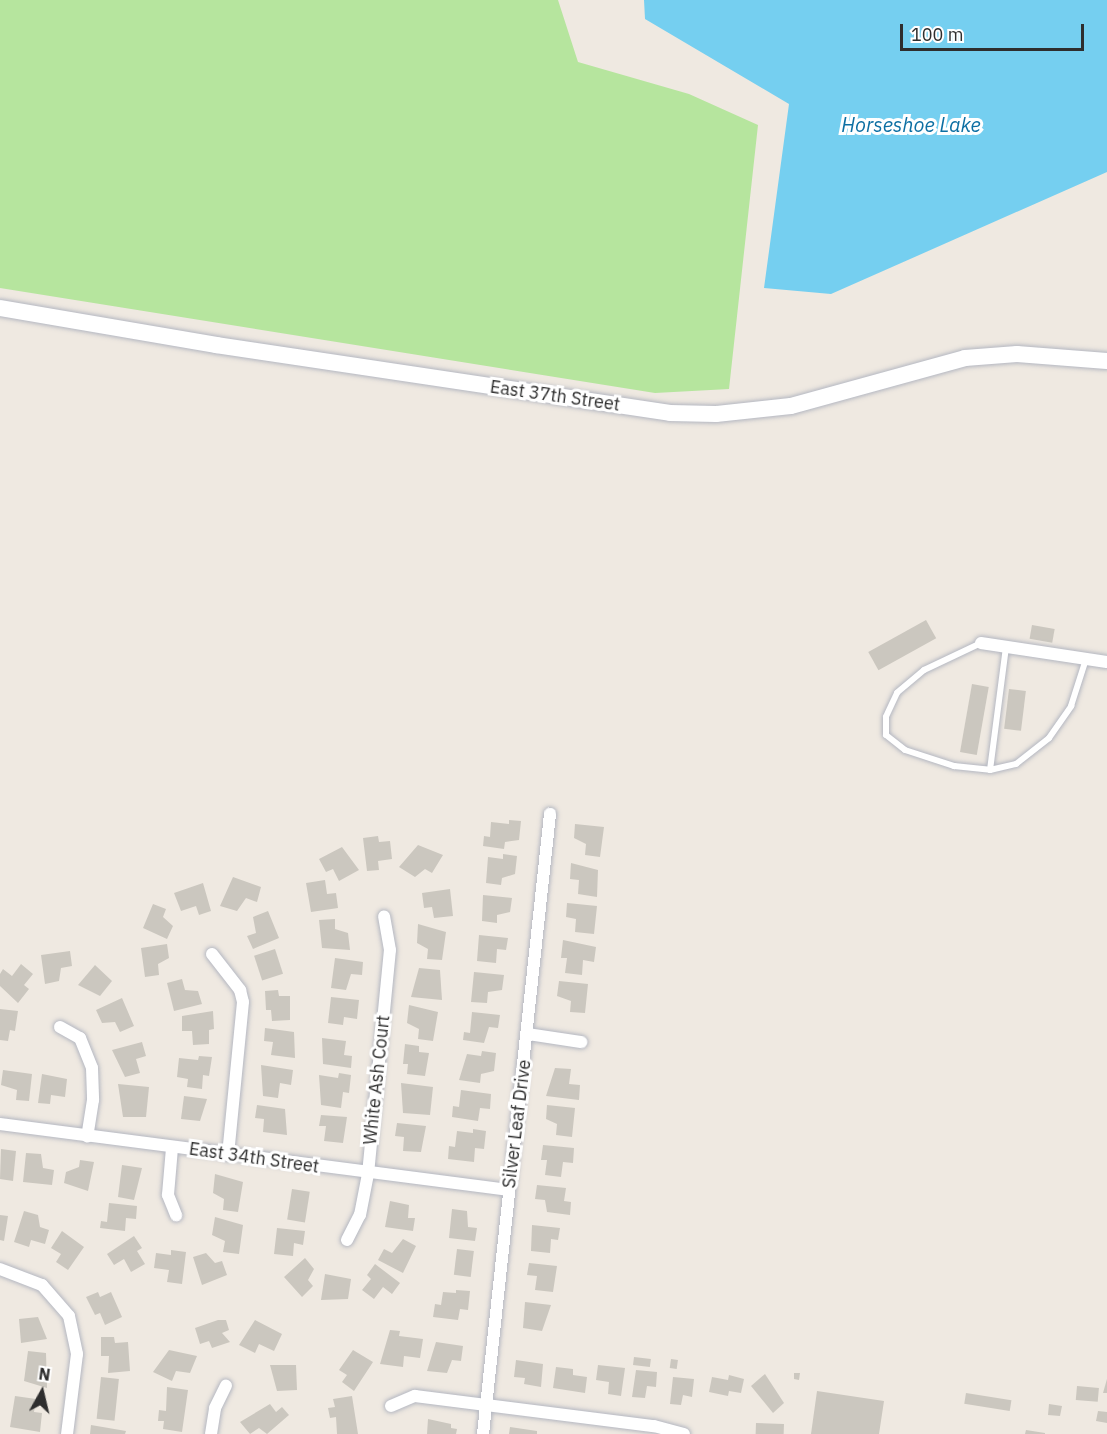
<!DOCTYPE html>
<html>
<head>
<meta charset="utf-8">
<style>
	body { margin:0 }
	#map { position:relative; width:1107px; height:1434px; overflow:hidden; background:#efe9e1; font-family:"IBM Plex Sans",sans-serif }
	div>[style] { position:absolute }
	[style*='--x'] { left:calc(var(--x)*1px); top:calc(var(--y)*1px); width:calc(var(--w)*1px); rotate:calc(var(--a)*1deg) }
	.green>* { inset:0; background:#b6e59e }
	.water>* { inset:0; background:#75cff0 }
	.building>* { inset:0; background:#cbc7bf; transform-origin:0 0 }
	.roads { filter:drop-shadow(0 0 2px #b4b7c1) drop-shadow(0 0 2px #b4b7c1) }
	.lane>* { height:6px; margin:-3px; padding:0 3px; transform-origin:3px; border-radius:3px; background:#fff }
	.street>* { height:12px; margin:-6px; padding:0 6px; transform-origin:6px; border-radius:6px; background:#fff }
	.secondary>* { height:16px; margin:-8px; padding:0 8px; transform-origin:8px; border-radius:8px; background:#fff }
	span { translate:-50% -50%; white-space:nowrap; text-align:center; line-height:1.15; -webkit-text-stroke:6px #fff; paint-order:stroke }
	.street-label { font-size:18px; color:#2e2e2e }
	.water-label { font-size:20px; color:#0d6fa3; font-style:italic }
	.north { position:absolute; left:12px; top:1362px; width:60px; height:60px; -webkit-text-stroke:4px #fff; paint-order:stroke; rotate:8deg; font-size:16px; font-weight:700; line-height:24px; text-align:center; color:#2e2e2e }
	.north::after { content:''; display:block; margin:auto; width:21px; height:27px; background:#2e2e2e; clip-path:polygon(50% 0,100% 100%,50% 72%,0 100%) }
	.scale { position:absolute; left:900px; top:24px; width:184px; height:27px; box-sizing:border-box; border:3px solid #2e2e2e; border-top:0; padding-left:8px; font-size:18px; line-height:21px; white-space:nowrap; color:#2e2e2e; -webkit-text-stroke:4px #fff; paint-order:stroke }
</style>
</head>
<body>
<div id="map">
	<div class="green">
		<div style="clip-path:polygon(0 0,558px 0,578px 62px,689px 94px,758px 125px,729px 389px,655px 393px,0 288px)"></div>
	</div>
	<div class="water">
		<div style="clip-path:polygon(644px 0,1107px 0,1107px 172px,831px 294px,764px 288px,789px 104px,645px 19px)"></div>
	</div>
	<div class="building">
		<div style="left:926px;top:620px;width:21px;height:66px;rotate:61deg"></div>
		<div style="left:1032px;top:625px;width:23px;height:14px;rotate:10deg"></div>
		<div style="left:972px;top:684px;width:17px;height:69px;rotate:10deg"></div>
		<div style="left:1009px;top:689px;width:17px;height:40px;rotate:7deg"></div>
		<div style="clip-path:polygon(509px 820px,521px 821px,519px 840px,505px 842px,504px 849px,483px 846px,484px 836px,490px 837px,491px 822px,509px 824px)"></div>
		<div style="clip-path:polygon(575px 824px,604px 827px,600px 857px,585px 855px,586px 844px,574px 838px)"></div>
		<div style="clip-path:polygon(378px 836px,379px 842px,390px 841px,392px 859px,378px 861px,379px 870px,367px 871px,363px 838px)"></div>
		<div style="clip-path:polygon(418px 845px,443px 855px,432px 873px,425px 869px,415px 877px,399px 867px)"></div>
		<div style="clip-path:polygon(342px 847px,359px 870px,339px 881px,333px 869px,326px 872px,319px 859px)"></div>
		<div style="clip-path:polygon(503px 854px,517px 856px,515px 874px,502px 878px,501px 885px,486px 883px,488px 857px,503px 859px)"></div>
		<div style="clip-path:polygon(571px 863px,598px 870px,597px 897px,578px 894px,579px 880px,570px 879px)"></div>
		<div style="clip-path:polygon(233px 877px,261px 887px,257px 902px,246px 898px,237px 911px,220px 906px)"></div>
		<div style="clip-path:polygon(325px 880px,327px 894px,336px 893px,338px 908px,311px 912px,306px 883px)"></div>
		<div style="clip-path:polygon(203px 883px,211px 911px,199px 915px,196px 906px,181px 911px,174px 893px)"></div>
		<div style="clip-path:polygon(450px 889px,453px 916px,434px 918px,432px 907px,424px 908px,422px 893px)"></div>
		<div style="clip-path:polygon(483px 895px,512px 898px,510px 912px,497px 915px,497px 923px,482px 921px)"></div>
		<div style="clip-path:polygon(567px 903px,597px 906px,594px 934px,575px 932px,576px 919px,566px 917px)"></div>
		<div style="clip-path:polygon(153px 904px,166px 909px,163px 917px,173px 926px,167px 939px,143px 928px)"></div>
		<div style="clip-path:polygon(268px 911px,279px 938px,253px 949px,247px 936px,256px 933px,253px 917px)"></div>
		<div style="clip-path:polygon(335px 919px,335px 929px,348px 933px,350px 950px,322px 948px,319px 920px)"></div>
		<div style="clip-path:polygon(418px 924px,446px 932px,442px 960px,427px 959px,428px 949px,417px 943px)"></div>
		<div style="clip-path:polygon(479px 935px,508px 938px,506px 950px,497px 949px,496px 963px,477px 961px)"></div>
		<div style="clip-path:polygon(563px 940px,596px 947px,594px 962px,583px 960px,582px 975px,565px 973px,567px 958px,561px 958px)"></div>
		<div style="clip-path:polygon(167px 944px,169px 958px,158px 964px,159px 975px,145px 977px,141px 948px)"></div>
		<div style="left:275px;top:949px;width:26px;height:22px;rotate:72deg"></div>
		<div style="clip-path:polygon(70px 951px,72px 966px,61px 968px,59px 981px,45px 984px,41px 955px)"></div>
		<div style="clip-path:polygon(335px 958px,363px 962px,362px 975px,351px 974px,346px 990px,331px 988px)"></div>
		<div style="clip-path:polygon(21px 964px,33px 974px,24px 985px,29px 989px,18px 1003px,0 986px,0 974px,3px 969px,12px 976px)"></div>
		<div style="clip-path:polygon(95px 965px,112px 981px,100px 996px,78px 985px)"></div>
		<div style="clip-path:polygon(419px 968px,440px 970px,442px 1000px,411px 997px)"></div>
		<div style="clip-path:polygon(474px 972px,504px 975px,502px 990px,488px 992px,487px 1003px,471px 1002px)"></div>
		<div style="clip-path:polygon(182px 979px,185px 990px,198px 991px,202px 1004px,174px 1011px,167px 983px)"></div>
		<div style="clip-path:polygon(559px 981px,588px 984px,585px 1013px,570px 1012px,571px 1001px,557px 996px)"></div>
		<div style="clip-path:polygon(278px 990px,279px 996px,290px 996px,290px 1020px,272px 1021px,271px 1010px,266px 1010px,265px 991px)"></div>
		<div style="clip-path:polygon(331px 997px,359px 1000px,357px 1019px,344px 1017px,343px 1025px,328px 1023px)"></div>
		<div style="clip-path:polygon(122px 998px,134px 1026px,120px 1032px,115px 1022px,102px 1023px,96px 1010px)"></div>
		<div style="clip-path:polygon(409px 1005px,438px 1012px,433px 1041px,418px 1039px,419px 1029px,407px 1023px)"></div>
		<div style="clip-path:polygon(0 1009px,18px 1011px,15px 1031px,10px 1030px,8px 1041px,0 1040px)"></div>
		<div style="clip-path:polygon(213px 1011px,214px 1029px,209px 1030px,209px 1044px,193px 1045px,192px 1031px,182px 1031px,182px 1016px)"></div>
		<div style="clip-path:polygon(472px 1012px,500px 1015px,498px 1028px,489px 1027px,484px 1043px,463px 1040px,464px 1032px,470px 1033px)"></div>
		<div style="clip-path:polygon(265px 1028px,294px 1032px,295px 1058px,271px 1055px,273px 1042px,264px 1041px)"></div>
		<div style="clip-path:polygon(322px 1038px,346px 1041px,344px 1055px,352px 1056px,351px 1068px,323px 1064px)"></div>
		<div style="clip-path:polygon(142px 1042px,146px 1056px,136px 1059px,140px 1073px,125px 1077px,112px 1050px)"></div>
		<div style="clip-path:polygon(405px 1044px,419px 1046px,419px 1052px,429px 1053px,425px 1076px,407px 1074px,408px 1064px,403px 1064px)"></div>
		<div style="clip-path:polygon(482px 1051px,496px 1053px,494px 1071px,481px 1074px,480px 1083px,459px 1080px,467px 1054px,481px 1056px)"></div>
		<div style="clip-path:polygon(199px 1056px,212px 1057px,209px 1076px,203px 1075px,202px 1089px,187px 1087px,188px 1079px,177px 1077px,179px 1058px,198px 1060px)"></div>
		<div style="clip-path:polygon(261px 1065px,293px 1070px,291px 1085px,280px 1083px,278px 1098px,263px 1096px)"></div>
		<div style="clip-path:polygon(555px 1068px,571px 1069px,569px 1084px,580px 1085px,579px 1100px,546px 1096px)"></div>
		<div style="clip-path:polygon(3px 1070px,32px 1074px,29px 1101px,16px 1100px,17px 1090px,1px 1085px)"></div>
		<div style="clip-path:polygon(339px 1073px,351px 1075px,349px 1093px,343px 1092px,341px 1108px,321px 1105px,319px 1075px,338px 1078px)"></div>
		<div style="clip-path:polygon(42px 1074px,67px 1079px,65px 1097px,51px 1095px,50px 1104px,38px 1103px)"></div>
		<div style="clip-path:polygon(401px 1083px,433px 1087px,430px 1115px,403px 1113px)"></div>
		<div style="clip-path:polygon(118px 1084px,149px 1087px,146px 1117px,123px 1117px)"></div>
		<div style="clip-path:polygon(461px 1090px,491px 1094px,490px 1109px,480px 1108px,478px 1121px,452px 1117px,453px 1106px,459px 1107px)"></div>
		<div style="clip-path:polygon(184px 1096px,207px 1099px,200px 1121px,181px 1119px)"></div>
		<div style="clip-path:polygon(257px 1105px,285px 1109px,287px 1135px,263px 1132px,264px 1119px,255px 1118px)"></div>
		<div style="clip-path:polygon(547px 1105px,575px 1108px,572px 1137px,556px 1135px,557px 1124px,546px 1119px)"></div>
		<div style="clip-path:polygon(321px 1115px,347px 1117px,343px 1143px,324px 1141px,326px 1126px,319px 1126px)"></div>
		<div style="clip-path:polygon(397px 1123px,426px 1126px,421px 1152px,403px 1151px,404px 1137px,395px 1136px)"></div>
		<div style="clip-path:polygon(473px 1129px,486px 1131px,484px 1149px,475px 1148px,474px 1162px,448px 1159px,449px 1146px,455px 1147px,457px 1131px,473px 1133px)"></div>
		<div style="clip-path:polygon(543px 1145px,574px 1148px,573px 1163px,563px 1162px,561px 1177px,545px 1175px,547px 1160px,541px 1160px)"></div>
		<div style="clip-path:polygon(1px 1149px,16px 1151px,13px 1181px,0 1179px)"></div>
		<div style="clip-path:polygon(26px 1153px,41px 1154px,43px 1168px,54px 1170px,52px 1185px,23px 1182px)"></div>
		<div style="clip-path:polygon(80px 1160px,94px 1162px,88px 1191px,64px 1183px,66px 1172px,79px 1167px)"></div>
		<div style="clip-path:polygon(122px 1165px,142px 1168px,134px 1200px,118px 1197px)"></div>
		<div style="clip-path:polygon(215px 1174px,243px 1182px,238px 1212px,223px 1210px,224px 1199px,213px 1193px)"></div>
		<div style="clip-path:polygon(537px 1185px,566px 1188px,564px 1201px,571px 1202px,570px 1215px,547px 1212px,545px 1200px,535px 1199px)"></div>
		<div style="left:292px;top:1189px;width:18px;height:31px;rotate:9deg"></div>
		<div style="clip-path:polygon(390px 1201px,409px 1205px,408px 1218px,415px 1218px,413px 1231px,385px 1227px)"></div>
		<div style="clip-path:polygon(109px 1203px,137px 1206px,136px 1219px,126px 1218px,125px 1231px,100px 1228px,101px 1221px,107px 1222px)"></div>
		<div style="clip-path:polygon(452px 1209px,467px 1211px,468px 1227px,477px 1228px,475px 1241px,449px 1238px)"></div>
		<div style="clip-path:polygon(24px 1211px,38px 1215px,40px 1227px,49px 1230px,45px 1244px,31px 1240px,29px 1247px,14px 1242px)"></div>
		<div style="clip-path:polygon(0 1215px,8px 1216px,4px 1241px,0 1240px)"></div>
		<div style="clip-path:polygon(215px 1217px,243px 1225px,239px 1254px,223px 1252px,225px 1241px,212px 1235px)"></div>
		<div style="clip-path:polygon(532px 1225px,560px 1228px,558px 1240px,551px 1239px,550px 1253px,531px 1251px)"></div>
		<div style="clip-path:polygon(277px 1228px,305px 1231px,303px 1245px,294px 1243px,293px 1256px,274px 1254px)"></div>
		<div style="clip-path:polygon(62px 1231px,84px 1247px,68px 1270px,56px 1262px,61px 1254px,51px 1248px)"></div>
		<div style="clip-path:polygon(134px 1236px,142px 1248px,137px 1251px,145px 1264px,131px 1272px,124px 1259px,114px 1265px,107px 1254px)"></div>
		<div style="clip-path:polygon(403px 1239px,416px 1246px,403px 1273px,378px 1260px,384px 1249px,392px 1253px)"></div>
		<div style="left:457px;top:1249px;width:17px;height:26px;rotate:7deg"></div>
		<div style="clip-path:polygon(171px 1250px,186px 1252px,182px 1284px,167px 1282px,169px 1270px,154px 1268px,156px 1253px,171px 1255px)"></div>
		<div style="clip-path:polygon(206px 1253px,215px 1263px,222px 1261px,227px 1275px,202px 1285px,193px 1257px)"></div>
		<div style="clip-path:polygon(305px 1258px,314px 1269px,308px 1280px,313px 1286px,302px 1297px,284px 1277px)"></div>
		<div style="clip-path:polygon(529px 1263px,557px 1266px,553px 1292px,535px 1290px,537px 1276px,527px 1275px)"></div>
		<div style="clip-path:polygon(375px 1264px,400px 1283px,392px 1294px,383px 1287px,374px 1299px,362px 1290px,371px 1279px,367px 1275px)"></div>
		<div style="clip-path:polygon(325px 1274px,351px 1279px,348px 1299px,321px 1300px)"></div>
		<div style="clip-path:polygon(456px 1290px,470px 1291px,468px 1310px,460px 1309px,458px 1320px,433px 1317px,435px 1304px,441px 1305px,443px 1292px,456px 1293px)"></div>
		<div style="clip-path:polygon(98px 1292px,100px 1297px,111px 1292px,122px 1317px,105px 1325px,100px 1313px,95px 1315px,86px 1297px)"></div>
		<div style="clip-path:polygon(525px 1302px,551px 1305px,542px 1331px,523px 1328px)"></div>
		<div style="clip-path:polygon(38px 1317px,47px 1339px,21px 1343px,19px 1319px)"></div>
		<div style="clip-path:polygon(218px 1320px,226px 1320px,229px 1330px,222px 1333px,230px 1342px,212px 1348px,209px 1341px,200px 1344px,195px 1328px)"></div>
		<div style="clip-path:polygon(255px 1320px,282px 1334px,274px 1351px,259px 1344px,255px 1353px,239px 1345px)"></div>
		<div style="clip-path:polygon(390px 1330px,400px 1331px,399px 1336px,423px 1339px,420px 1358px,404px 1356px,403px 1367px,380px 1364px)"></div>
		<div style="clip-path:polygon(101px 1337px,114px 1337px,115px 1343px,128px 1342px,130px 1371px,108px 1373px,109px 1356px,101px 1356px)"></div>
		<div style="clip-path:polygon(436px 1342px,463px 1346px,461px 1361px,452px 1360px,447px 1373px,427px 1371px)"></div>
		<div style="clip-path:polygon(169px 1350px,197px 1356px,190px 1373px,176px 1371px,172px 1381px,153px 1372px)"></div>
		<div style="clip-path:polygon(353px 1350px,373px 1362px,354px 1391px,342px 1382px,347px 1375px,339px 1370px)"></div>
		<div style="clip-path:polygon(28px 1351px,46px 1353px,47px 1388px,24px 1381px)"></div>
		<div style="left:634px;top:1357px;width:17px;height:8px;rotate:7deg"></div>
		<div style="left:671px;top:1359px;width:7px;height:9px;rotate:8deg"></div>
		<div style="clip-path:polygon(516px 1360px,543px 1364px,541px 1387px,524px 1384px,525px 1378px,514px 1377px)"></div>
		<div style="clip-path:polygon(270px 1365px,296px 1365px,297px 1390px,277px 1391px)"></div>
		<div style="clip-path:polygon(598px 1365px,625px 1368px,621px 1396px,608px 1394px,609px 1382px,596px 1380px)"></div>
		<div style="clip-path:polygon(556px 1367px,573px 1369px,573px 1375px,587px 1377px,585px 1393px,553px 1388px)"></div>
		<div style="clip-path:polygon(636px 1370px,657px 1372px,656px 1387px,647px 1386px,645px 1398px,632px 1397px)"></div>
		<div style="clip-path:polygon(794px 1373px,800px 1373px,799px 1380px,794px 1379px)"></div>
		<div style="clip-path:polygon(765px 1374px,784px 1403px,773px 1413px,751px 1386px)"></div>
		<div style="clip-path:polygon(729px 1375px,744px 1379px,741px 1393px,729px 1391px,728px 1396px,709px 1392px,712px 1377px,728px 1380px)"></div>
		<div style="left:101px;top:1377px;width:18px;height:42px;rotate:6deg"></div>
		<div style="clip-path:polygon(673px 1377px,694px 1379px,692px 1397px,683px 1395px,681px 1405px,670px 1404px)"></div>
		<div style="clip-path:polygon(1107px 1379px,1107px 1393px,1103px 1393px)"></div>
		<div style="left:1077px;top:1386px;width:22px;height:14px;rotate:5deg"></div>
		<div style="clip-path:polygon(167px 1387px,188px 1390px,182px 1432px,163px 1429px,164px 1421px,158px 1421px,159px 1410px,166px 1411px)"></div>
		<div style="clip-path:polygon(817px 1391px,884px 1401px,879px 1434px,811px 1434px)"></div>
		<div style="left:966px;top:1393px;width:46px;height:11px;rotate:9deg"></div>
		<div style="clip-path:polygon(15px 1396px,36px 1399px,34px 1412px,42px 1413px,40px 1432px,10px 1427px)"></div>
		<div style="clip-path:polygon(352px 1396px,358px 1434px,337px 1434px,336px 1417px,330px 1418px,328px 1408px,335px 1407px,333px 1399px)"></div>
		<div style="clip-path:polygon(270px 1404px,276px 1412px,282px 1407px,289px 1415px,267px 1434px,259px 1428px,250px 1434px,240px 1422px)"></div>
		<div style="clip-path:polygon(1049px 1404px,1062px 1406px,1060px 1416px,1048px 1415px)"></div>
		<div style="clip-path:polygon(1098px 1411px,1107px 1412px,1107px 1423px,1096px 1421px)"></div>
		<div style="clip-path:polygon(428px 1419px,451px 1424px,451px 1428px,457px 1429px,456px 1434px,427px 1434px)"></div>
		<div style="left:756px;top:1423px;width:28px;height:11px;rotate:2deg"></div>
		<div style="clip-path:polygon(91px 1425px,126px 1431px,125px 1434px,90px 1434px)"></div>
		<div style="clip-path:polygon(510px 1427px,537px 1431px,537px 1434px,509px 1434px)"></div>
		<div style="clip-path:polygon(1026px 1430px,1045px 1433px,1045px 1434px,1025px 1434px)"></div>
	</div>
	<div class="roads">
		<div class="lane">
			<div style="--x:981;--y:643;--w:63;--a:154.7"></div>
			<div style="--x:924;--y:670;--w:35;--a:140"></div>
			<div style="--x:897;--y:693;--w:26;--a:115"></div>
			<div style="--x:886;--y:717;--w:18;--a:90"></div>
			<div style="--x:886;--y:735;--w:24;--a:38"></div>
			<div style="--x:905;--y:750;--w:52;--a:18.1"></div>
			<div style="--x:954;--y:766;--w:36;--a:6"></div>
			<div style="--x:990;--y:770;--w:27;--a:-13"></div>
			<div style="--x:1016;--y:764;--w:42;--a:-38.2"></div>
			<div style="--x:1049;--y:738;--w:39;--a:-55"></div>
			<div style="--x:1071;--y:706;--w:49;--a:-72.3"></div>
			<div style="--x:990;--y:770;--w:124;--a:-82.6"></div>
		</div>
		<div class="street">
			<div style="--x:981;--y:643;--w:127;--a:8.6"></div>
			<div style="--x:212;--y:954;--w:46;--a:52.1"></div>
			<div style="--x:240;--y:990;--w:12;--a:76"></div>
			<div style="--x:243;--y:1002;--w:154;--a:95.6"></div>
			<div style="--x:60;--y:1027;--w:23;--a:29"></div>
			<div style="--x:80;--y:1038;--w:32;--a:68"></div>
			<div style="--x:92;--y:1068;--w:32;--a:88"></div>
			<div style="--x:93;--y:1100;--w:37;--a:99"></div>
			<div style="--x:528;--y:1034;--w:54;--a:8.6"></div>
			<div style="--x:0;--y:1124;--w:513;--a:7.39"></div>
			<div style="--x:172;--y:1148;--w:47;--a:94.9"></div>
			<div style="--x:168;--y:1195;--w:22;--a:68"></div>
			<div style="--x:347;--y:1240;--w:28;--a:-63"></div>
			<div style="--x:360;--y:1215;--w:42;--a:-79"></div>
			<div style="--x:368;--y:1174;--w:225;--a:-84.4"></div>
			<div style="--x:390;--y:950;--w:34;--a:-100"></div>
			<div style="--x:0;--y:1269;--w:45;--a:20.9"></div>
			<div style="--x:42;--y:1285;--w:41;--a:48.9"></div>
			<div style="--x:69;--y:1316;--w:39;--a:78"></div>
			<div style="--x:77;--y:1354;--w:81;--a:97.1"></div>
			<div style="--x:391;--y:1406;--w:26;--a:-23"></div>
			<div style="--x:415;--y:1396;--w:241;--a:7.2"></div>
			<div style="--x:654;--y:1426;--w:31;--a:15"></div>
			<div style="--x:211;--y:1434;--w:26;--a:-81"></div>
			<div style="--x:215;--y:1408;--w:25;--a:-64"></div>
			<div style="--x:483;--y:1434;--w:624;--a:-83.83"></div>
		</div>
		<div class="secondary">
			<div style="--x:0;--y:308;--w:219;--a:9.7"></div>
			<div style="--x:216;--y:345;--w:459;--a:8.5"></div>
			<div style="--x:670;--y:413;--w:46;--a:1.2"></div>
			<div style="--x:716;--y:414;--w:75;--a:-6.1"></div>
			<div style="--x:791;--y:406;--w:180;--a:-15.4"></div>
			<div style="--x:965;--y:358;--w:52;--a:-4.4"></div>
			<div style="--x:1017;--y:354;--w:90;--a:4.4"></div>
		</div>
	</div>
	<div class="street-label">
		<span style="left:555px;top:396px;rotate:8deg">East 37th Street</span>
		<span style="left:377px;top:1080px;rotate:-84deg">White Ash Court</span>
		<span style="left:517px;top:1124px;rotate:-83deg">Silver Leaf Drive</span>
		<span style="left:254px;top:1158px;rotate:8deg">East 34th Street</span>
	</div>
	<div class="water-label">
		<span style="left:911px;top:124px">Horseshoe Lake</span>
	</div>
	<div class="north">N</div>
	<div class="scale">100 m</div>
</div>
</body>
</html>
